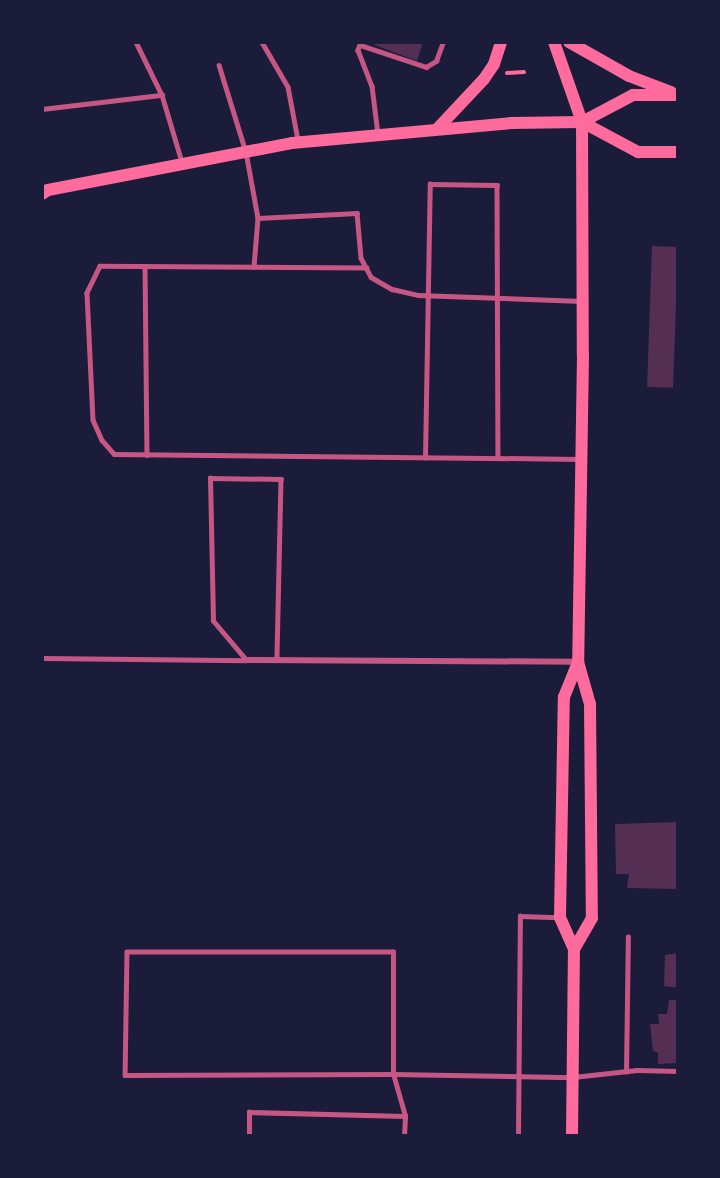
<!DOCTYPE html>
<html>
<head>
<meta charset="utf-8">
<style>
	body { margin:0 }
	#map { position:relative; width:720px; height:1178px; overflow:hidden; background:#1b1b3a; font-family:Manrope,sans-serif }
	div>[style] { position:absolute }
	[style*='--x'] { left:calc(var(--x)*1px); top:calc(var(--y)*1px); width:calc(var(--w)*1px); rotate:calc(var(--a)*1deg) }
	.building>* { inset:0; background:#542f53; transform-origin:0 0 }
	.path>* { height:4px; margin:-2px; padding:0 2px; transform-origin:2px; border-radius:2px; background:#ff6b9d }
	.service>* { height:4.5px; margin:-2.25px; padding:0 2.25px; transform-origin:2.25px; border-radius:2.25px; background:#c65784 }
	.minor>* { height:6px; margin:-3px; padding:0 3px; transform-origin:3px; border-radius:3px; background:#c65784 }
	.secondary>* { height:12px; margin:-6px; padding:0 6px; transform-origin:6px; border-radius:6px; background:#ff6b9d }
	span { translate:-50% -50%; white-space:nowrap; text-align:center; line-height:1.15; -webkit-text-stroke:4.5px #1b1b3a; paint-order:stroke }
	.frame { position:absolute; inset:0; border:44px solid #1b1b3a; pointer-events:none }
</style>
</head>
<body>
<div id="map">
	<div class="building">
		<div style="clip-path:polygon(367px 42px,423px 42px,417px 61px)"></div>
		<div style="left:652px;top:246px;width:26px;height:141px;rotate:2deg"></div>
		<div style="clip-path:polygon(678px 822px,678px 889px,627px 888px,629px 874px,616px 874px,615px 824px)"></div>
		<div style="clip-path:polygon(678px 953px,678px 988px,664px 986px,665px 955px)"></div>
		<div style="clip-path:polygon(669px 1000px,678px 1000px,678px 1063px,658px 1064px,658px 1053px,653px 1051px,650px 1024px,659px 1024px,658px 1014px,667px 1014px)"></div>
	</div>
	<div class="path">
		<div style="--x:507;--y:73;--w:17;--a:-3"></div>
	</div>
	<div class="service">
		<div style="--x:136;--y:42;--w:59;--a:63.9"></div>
		<div style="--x:162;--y:95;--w:70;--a:73.4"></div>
		<div style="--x:262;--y:42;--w:52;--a:60"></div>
		<div style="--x:288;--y:87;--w:54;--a:79.3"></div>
		<div style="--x:361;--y:42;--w:9;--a:111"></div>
		<div style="--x:358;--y:50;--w:39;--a:69"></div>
		<div style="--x:372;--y:86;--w:48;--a:82.9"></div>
		<div style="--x:360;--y:45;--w:70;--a:18.4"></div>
		<div style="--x:426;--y:67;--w:12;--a:-31"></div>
		<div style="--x:436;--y:61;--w:20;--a:-70"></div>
		<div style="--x:219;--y:65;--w:91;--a:72.8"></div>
		<div style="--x:246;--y:152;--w:67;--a:79.7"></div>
		<div style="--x:258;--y:218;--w:49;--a:94.7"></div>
		<div style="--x:42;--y:109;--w:121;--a:-6.7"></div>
		<div style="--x:258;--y:218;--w:99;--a:-2.9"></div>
		<div style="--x:357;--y:213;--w:45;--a:84.9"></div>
		<div style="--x:361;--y:258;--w:21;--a:62"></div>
		<div style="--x:371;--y:277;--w:24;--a:30"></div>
		<div style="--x:392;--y:289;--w:27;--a:13"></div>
		<div style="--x:418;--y:295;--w:164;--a:2.1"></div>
		<div style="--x:145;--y:266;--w:189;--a:89.4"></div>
		<div style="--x:367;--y:268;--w:267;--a:-179.6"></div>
		<div style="--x:100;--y:266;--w:30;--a:116"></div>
		<div style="--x:87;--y:293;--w:127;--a:87.3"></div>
		<div style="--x:93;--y:420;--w:22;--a:66"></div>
		<div style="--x:102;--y:440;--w:18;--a:49"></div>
		<div style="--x:114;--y:454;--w:466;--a:0.6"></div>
		<div style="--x:425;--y:458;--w:274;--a:-89"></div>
		<div style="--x:430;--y:184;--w:67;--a:0.9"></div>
		<div style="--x:497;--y:185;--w:273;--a:89.8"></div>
		<div style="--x:42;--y:658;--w:204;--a:0.6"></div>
		<div style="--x:246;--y:660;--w:51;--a:-130.2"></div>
		<div style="--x:213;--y:621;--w:143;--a:-91.2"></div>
		<div style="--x:210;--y:478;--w:71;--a:0.8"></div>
		<div style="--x:281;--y:479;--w:181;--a:91.3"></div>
		<div style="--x:626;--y:1072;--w:135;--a:-89.2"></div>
		<div style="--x:249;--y:1136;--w:24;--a:-90"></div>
		<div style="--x:249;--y:1112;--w:156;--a:1.5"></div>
		<div style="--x:404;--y:1136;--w:20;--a:-87"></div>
		<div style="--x:405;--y:1116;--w:44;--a:-105.9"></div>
		<div style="--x:393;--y:1074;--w:122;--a:-90"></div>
		<div style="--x:393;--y:952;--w:266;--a:180"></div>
		<div style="--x:127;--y:952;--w:123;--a:90.9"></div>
		<div style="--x:125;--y:1075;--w:268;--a:-0.2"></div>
		<div style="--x:393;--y:1074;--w:180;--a:1"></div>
		<div style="--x:573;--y:1077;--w:64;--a:-6.2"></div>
		<div style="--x:637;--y:1070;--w:41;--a:1.4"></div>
		<div style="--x:518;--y:1136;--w:220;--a:-89.5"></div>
		<div style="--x:520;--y:916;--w:38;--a:2"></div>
	</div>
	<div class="minor">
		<div style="--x:246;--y:660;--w:331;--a:0.3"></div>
	</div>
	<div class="secondary">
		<div style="--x:554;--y:42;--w:85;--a:70.7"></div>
		<div style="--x:582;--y:122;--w:233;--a:89.8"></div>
		<div style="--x:583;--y:355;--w:307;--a:90.9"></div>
		<div style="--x:578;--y:662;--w:44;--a:74.1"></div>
		<div style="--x:590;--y:704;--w:214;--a:89.5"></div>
		<div style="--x:592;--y:918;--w:36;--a:120"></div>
		<div style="--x:569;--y:42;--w:69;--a:29.5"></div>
		<div style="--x:629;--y:76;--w:45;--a:20.9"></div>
		<div style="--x:582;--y:122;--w:64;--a:28.2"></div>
		<div style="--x:638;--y:152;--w:40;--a:0"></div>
		<div style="--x:438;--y:128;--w:67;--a:-46.8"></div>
		<div style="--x:484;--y:79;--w:18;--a:-56"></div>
		<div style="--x:494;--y:64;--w:23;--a:-72"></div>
		<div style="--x:42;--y:194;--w:7;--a:-34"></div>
		<div style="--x:48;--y:190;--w:248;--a:-10.9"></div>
		<div style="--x:292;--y:143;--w:220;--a:-5.2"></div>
		<div style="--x:511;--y:123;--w:71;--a:-0.8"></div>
		<div style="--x:582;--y:122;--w:58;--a:-27.9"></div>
		<div style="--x:633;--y:95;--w:45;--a:0"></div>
		<div style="--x:572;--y:1136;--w:187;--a:-89.4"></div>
		<div style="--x:574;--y:949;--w:35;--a:-114"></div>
		<div style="--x:560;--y:917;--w:220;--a:-89"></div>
		<div style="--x:564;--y:697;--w:38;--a:-68"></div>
	</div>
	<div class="frame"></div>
</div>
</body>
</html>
